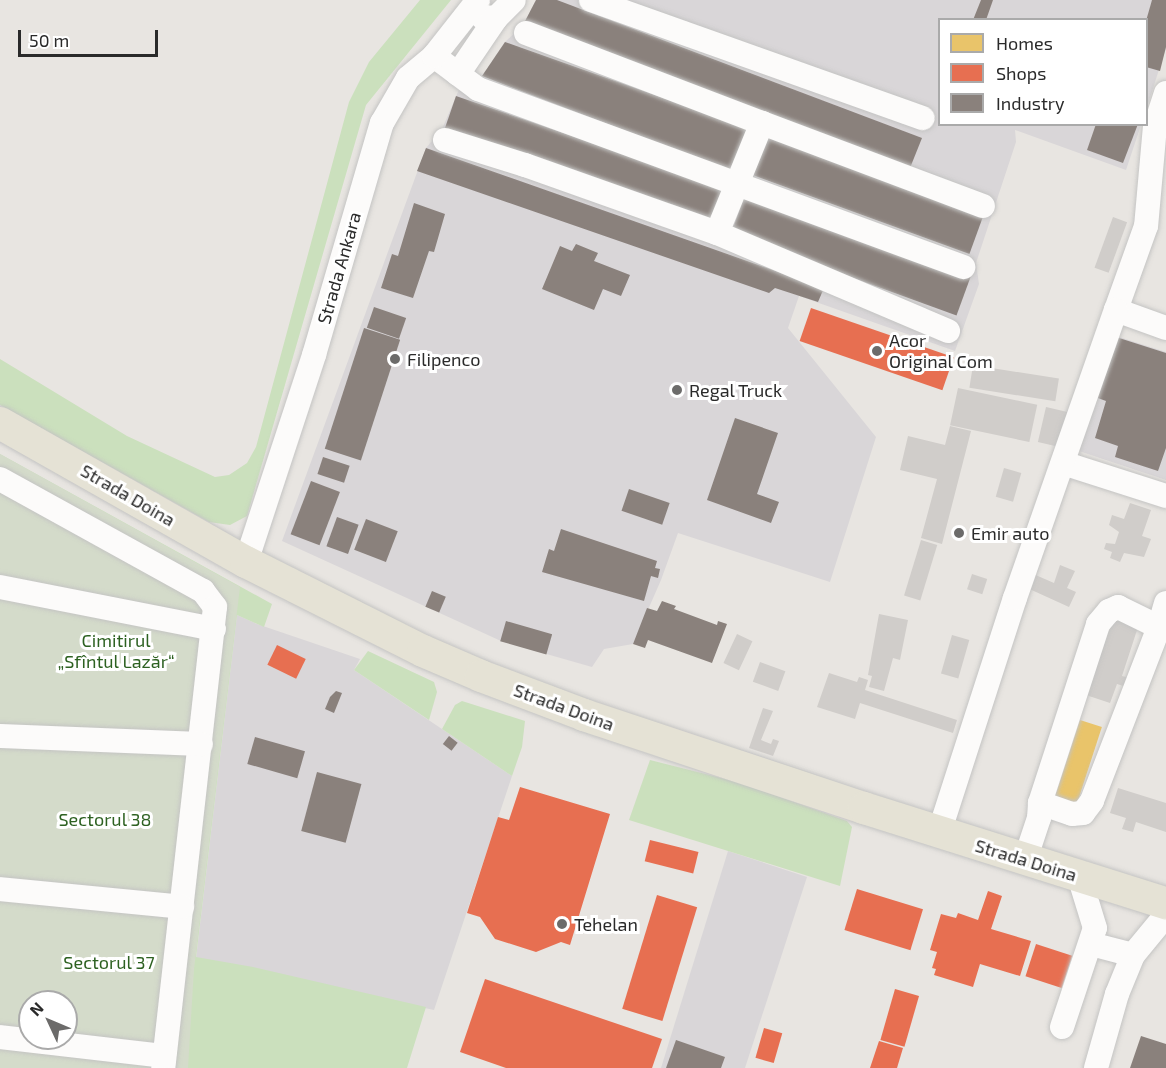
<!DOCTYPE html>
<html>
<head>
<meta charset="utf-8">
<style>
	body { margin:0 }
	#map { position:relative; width:1166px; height:1068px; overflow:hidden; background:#e8e5e1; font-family:"Exo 2",sans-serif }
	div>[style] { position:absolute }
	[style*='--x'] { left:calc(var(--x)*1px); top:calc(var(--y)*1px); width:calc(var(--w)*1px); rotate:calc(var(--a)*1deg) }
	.industrial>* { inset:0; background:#d9d6d8 }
	.green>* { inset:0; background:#cbe0bd }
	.cemetery>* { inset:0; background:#d4dbca }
	.homes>* { inset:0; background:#e9c46a; transform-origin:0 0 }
	.shops>* { inset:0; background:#e76f51; transform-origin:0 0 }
	.industry>* { inset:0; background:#8a817c; transform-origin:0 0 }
	.building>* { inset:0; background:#d0cdca; transform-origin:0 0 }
	.roads { filter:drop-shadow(0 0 2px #c4c4c3) drop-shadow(0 0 2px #c4c4c3) }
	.minor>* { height:24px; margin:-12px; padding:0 12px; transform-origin:12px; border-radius:12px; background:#fcfbfa }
	.major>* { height:32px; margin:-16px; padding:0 16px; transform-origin:16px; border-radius:16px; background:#e5e2d5 }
	.dots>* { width:16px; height:16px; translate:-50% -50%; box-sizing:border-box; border:3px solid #fff; border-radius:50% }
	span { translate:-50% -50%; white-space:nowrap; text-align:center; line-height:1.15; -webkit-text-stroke:6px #fff; paint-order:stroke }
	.street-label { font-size:18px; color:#2a2a2a }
	.poi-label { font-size:18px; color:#2a2a2a }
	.left { translate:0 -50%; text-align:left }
	.park-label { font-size:18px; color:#2d6121 }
	.legend { position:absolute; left:938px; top:18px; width:210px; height:108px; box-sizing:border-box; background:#fff; border:2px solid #aaa; margin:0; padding:8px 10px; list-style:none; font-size:18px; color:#2a2a2a }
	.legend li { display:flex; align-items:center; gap:12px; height:30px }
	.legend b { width:30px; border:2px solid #aaa }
	.north { position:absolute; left:18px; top:990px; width:60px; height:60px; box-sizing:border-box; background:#fff; border:2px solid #aaa; border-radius:50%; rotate:314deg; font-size:16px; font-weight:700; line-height:24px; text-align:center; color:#2a2a2a }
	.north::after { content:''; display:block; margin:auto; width:21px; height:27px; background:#6c6b6a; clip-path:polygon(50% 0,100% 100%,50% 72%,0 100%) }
	.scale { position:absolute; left:18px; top:30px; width:140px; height:27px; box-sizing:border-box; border:3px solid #2a2a2a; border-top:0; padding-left:8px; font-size:18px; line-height:21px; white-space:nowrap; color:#2a2a2a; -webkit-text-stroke:4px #fff; paint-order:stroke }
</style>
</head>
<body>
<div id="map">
	<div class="industrial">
		<div style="clip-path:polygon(536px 0,1166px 0,1166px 48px,1147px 107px,1146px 20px,940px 20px,940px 124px,1141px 125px,1126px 170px,1015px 130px,1016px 142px,976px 263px,979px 284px,955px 351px,799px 296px,788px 328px,876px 437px,830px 582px,678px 533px,661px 580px,633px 644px,604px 649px,592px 667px,501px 641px,282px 541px,426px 148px,442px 129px,461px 85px,482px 76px,505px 42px,523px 25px)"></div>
		<div style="clip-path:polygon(1116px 336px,1166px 352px,1166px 480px,1076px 450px)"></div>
		<div style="clip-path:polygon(237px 615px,257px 624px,360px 659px,354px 670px,512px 776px,434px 1010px,196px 958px)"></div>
		<div style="clip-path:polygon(728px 851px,807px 877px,745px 1068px,661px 1068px)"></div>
	</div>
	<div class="green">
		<div style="clip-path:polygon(420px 0,451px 0,366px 105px,247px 516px,230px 525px,209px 522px,0 405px,0 359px,127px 436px,215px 477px,229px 475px,247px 463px,256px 447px,349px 102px,369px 62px)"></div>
		<div style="clip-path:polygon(0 454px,272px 604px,264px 627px,237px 615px,196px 957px,253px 967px,426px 1007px,407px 1068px,170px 1068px)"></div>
		<div style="clip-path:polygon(368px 651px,434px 682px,437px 692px,429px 720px,354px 670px)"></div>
		<div style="clip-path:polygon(462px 701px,525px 721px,522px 747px,512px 776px,442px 729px,455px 705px)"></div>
		<div style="clip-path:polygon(650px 760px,737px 782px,847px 821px,852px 827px,840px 886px,629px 820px)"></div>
	</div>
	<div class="cemetery">
		<div style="clip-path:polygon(evenodd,0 454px,240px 587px,194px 969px,188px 1068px,0 1068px,0 454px,30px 1002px,66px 1002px,66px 1038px,30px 1038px,30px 1002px)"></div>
	</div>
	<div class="homes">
		<div style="left:1080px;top:720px;width:23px;height:80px;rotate:18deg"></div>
	</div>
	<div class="shops">
		<div style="left:811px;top:308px;width:151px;height:35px;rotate:19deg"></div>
		<div style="left:277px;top:645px;width:32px;height:22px;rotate:26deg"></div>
		<div style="clip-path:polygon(520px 787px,610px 814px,570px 945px,561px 942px,536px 952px,495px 939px,480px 917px,467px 913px,498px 817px,509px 820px)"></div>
		<div style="left:650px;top:840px;width:50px;height:22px;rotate:14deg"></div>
		<div style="left:857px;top:889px;width:69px;height:43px;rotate:17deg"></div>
		<div style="clip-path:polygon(988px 891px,1002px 896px,991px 929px,1031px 941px,1020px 976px,980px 964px,973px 987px,934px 975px,936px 969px,932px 968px,937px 952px,930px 950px,941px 914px,956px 918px,958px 913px,978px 920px)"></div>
		<div style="left:657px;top:895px;width:42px;height:119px;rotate:17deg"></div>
		<div style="left:1036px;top:944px;width:38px;height:34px;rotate:18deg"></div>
		<div style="clip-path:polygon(485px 979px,662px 1039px,652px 1068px,506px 1068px,460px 1052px)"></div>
		<div style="left:895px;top:989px;width:25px;height:53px;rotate:16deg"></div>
		<div style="left:764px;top:1028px;width:19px;height:31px;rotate:16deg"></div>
		<div style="clip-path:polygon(879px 1041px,903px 1048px,897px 1068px,870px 1068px)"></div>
	</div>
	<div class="industry">
		<div style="clip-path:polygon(536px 0,557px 0,922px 138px,908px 173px,523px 25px)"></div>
		<div style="clip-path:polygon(981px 0,993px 0,986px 20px,973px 20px)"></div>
		<div style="clip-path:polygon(1152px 0,1166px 0,1166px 47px,1160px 71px,1146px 67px,1146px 21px)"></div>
		<div style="clip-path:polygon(505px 42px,748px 128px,731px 171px,482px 76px)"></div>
		<div style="left:456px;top:96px;width:282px;height:36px;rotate:19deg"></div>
		<div style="clip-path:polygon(1096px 124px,1138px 124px,1123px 163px,1087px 150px)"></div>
		<div style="left:769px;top:132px;width:230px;height:46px;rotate:20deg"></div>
		<div style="clip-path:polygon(426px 148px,824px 288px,818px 302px,775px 288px,769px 293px,417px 171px)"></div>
		<div style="left:745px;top:195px;width:240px;height:41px;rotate:20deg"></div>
		<div style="clip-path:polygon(414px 203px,445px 214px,434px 252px,429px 251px,413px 298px,381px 288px,392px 254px,398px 256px)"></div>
		<div style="clip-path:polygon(576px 244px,598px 253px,594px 261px,630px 275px,621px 296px,603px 289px,594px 310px,542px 289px,560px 246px,572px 251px)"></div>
		<div style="left:374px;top:307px;width:34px;height:22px;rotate:19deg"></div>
		<div style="left:364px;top:328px;width:38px;height:127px;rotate:18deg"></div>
		<div style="clip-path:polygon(1116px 337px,1166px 353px,1166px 448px,1158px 471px,1115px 457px,1118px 446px,1095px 438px,1106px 401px,1095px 397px)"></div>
		<div style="clip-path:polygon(735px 418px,778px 433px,757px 494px,779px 502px,771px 523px,707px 500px)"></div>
		<div style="left:323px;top:457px;width:28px;height:18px;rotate:18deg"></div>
		<div style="left:311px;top:481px;width:31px;height:57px;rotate:21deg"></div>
		<div style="left:629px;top:489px;width:43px;height:23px;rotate:19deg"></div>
		<div style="left:337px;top:517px;width:23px;height:31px;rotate:20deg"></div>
		<div style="left:366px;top:519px;width:34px;height:33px;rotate:21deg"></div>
		<div style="clip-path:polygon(561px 529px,657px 561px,655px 568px,660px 569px,658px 578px,651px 576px,644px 601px,542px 572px,549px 549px,554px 551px)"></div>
		<div style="left:432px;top:591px;width:15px;height:17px;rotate:23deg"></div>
		<div style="clip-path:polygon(662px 601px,676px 606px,674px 609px,717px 625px,718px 621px,727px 624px,712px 663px,648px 640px,645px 648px,633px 644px,647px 608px,657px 611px)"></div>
		<div style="left:506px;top:621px;width:48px;height:21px;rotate:16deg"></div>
		<div style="clip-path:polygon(336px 691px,342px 693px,334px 713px,325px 709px,330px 697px)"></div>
		<div style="left:449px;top:736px;width:11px;height:10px;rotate:38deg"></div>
		<div style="left:255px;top:737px;width:52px;height:28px;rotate:16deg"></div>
		<div style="left:317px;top:772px;width:46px;height:61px;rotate:15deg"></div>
		<div style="clip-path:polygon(1141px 1036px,1166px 1044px,1166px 1068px,1130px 1068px)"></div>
		<div style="clip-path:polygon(676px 1040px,725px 1057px,721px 1068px,666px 1068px)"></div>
	</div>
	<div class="building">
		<div style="left:1113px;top:217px;width:15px;height:54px;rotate:20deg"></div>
		<div style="left:973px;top:365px;width:87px;height:23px;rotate:9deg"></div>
		<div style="left:958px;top:388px;width:81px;height:38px;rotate:12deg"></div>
		<div style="left:1046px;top:407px;width:22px;height:36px;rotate:13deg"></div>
		<div style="clip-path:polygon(950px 426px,971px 431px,942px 544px,921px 538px,937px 479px,900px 470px,908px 436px,945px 445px)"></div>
		<div style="left:1004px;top:468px;width:18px;height:30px;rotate:16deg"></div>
		<div style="clip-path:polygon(1130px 503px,1151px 510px,1142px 536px,1151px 539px,1144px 557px,1124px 553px,1120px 562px,1110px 558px,1112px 552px,1104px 549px,1106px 543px,1115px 544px,1119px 532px,1109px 525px,1112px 515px,1124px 519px)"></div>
		<div style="left:921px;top:540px;width:17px;height:58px;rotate:17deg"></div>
		<div style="clip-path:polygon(1060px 565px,1075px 571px,1067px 588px,1076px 592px,1069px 607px,1025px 587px,1031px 573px,1054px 583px)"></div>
		<div style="left:972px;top:574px;width:16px;height:16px;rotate:18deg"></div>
		<div style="clip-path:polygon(879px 614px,908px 620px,900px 660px,893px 658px,884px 691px,869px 687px,872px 676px,868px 675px)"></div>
		<div style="clip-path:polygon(1113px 619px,1138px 627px,1122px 676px,1133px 679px,1130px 688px,1117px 684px,1110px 703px,1086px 695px)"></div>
		<div style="left:737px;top:634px;width:17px;height:32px;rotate:25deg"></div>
		<div style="left:952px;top:635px;width:18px;height:40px;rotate:16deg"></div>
		<div style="left:760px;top:662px;width:27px;height:21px;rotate:20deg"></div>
		<div style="clip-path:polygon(829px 673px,857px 682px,859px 677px,868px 680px,865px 690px,957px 720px,953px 733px,860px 703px,855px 719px,817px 707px)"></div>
		<div style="clip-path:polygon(763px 708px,773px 711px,761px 740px,771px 744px,773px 739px,779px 741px,773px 756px,749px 748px)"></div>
		<div style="clip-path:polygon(1118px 788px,1166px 803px,1166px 832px,1136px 822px,1133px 832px,1122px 829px,1126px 818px,1110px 813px)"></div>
	</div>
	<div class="roads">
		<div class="minor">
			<div style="--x:591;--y:0;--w:352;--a:19.6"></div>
			<div style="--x:482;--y:17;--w:14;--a:4"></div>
			<div style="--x:496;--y:18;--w:25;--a:-45"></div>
			<div style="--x:526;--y:33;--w:253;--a:20.9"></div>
			<div style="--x:434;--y:56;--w:55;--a:36.9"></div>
			<div style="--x:478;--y:89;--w:517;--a:20.15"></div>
			<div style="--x:458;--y:74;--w:68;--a:-55.8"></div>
			<div style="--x:1166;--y:93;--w:35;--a:108"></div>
			<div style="--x:1155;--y:126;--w:100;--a:95.1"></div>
			<div style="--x:1146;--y:226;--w:89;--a:109.7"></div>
			<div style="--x:1116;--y:310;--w:53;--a:19.8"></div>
			<div style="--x:445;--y:140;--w:84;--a:17.4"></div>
			<div style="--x:525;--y:165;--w:204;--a:19.5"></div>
			<div style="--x:717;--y:233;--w:119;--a:-67.8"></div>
			<div style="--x:762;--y:123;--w:236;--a:20.6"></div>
			<div style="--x:717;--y:233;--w:251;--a:23"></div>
			<div style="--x:1063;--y:463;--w:108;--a:17.8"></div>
			<div style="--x:0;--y:479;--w:232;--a:28.9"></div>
			<div style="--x:203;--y:591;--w:20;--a:53"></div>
			<div style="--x:215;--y:607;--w:464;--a:96.4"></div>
			<div style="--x:246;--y:562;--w:218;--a:-71.8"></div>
			<div style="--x:314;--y:355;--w:242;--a:-73.7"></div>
			<div style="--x:382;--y:123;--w:52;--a:-60"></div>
			<div style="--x:408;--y:78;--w:34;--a:-40"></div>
			<div style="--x:434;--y:56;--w:71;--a:-51.8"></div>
			<div style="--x:0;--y:587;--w:218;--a:11.1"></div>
			<div style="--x:1166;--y:603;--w:25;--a:106"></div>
			<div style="--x:1159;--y:627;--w:8;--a:23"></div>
			<div style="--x:1118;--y:607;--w:46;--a:26"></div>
			<div style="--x:1159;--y:627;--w:186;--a:111.1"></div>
			<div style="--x:1092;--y:801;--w:15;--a:127"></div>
			<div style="--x:1083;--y:813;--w:11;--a:175"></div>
			<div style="--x:1072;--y:814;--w:34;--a:-161"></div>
			<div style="--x:1040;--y:803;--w:188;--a:-72"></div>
			<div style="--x:1098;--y:624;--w:17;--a:-50"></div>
			<div style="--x:1109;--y:611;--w:10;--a:-24"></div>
			<div style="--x:0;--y:736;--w:201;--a:2.3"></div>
			<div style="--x:939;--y:833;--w:247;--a:-72.1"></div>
			<div style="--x:1015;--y:598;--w:305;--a:-70.7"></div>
			<div style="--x:1025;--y:860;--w:44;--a:-71.6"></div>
			<div style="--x:1039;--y:818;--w:15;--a:-86"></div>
			<div style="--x:0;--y:889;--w:183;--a:5.6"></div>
			<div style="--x:1091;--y:944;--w:43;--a:14.7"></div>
			<div style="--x:1062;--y:1027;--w:104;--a:-71.6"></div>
			<div style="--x:1095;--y:928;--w:54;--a:-107.1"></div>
			<div style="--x:0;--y:1037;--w:165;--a:6.6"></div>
			<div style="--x:1096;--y:1068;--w:77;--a:-74.2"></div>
			<div style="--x:1117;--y:994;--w:42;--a:-67.7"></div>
			<div style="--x:1133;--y:955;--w:52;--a:-50.5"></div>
		</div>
		<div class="major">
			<div style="--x:0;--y:423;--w:283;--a:29.5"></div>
			<div style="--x:246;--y:562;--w:198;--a:26.7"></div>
			<div style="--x:423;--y:651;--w:63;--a:23.3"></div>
			<div style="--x:481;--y:676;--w:110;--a:20.7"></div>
			<div style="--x:584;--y:715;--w:295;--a:18.4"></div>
			<div style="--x:864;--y:808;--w:317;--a:17.5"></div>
		</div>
	</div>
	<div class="dots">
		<div style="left:877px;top:351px;background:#6c6b6a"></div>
		<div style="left:395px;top:359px;background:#6c6b6a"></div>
		<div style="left:677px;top:390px;background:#6c6b6a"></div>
		<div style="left:959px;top:533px;background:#6c6b6a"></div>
		<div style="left:562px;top:924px;background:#6c6b6a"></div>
	</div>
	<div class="street-label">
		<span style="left:339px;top:268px;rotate:-74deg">Strada Ankara</span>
		<span style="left:128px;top:495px;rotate:30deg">Strada Doina</span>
		<span style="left:564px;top:707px;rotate:20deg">Strada Doina</span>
		<span style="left:1026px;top:860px;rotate:17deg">Strada Doina</span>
	</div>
	<div class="poi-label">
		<span class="left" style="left:889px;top:351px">Acor<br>Original Com</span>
		<span class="left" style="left:407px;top:359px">Filipenco</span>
		<span class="left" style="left:689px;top:390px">Regal Truck</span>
		<span class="left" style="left:971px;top:533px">Emir auto</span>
		<span class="left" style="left:574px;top:924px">Tehelan</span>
	</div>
	<div class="park-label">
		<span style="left:116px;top:651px">Cimitirul<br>„Sfîntul Lazăr“</span>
		<span style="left:105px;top:819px">Sectorul 38</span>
		<span style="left:109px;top:962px">Sectorul 37</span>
	</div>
	<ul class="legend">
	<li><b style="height:16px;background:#e9c46a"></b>Homes</li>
	<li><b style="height:16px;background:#e76f51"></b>Shops</li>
	<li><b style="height:16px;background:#8a817c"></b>Industry</li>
	</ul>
	<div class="north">N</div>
	<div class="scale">50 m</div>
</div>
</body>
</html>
